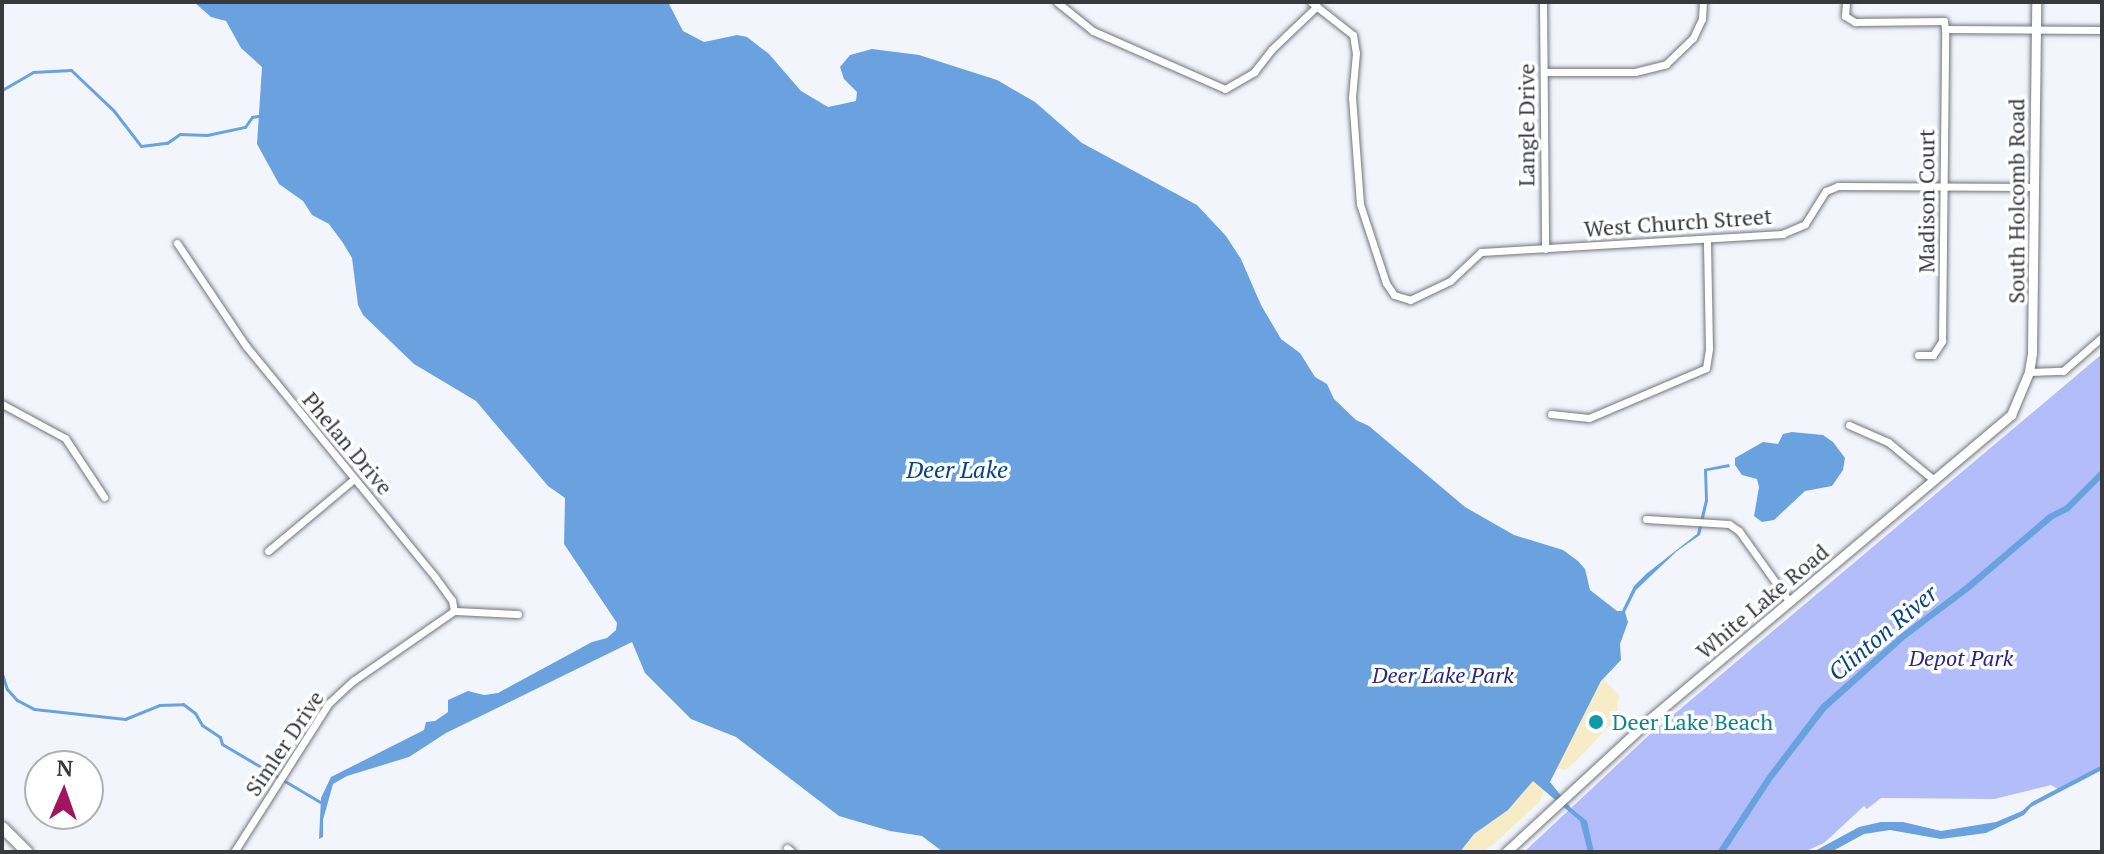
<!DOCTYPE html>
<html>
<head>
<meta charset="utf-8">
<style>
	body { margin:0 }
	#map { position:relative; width:2104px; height:854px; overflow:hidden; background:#f3f5fd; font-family:"PT Serif",serif }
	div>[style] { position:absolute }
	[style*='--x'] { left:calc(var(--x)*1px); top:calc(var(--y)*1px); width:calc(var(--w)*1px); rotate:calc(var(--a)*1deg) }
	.green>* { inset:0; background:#b2bdfa }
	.sand>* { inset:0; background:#f6ecc6 }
	.water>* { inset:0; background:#6aa2e0 }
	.stream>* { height:3px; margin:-1.5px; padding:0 1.5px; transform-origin:1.5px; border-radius:1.5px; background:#6aa2e0 }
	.roads { filter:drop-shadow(0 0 2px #73747b) drop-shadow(0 0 2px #73747b) }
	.minor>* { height:7px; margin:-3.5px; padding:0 3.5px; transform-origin:3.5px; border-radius:3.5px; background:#fff }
	.tertiary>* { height:9px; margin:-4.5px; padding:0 4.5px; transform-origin:4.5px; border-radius:4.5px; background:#fff }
	.primary>* { height:11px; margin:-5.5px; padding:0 5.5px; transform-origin:5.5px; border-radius:5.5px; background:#fff }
	.dots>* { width:22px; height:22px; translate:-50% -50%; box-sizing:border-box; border:4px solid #fff; border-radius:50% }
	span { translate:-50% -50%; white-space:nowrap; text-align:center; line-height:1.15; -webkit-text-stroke:7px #fff; paint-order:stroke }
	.street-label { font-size:22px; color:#38393c }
	.park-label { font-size:22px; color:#29297e; font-style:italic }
	.culture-label { font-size:22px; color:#0d838f }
	.left { translate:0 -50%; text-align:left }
	.water-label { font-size:24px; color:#08467e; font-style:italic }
	.frame { position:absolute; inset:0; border:4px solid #38393c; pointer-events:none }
	.north { position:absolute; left:24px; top:750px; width:80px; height:80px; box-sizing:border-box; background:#fff; border:2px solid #afb0b1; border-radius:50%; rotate:2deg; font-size:22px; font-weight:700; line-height:32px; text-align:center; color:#38393c }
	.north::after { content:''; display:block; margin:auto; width:28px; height:36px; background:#a2145b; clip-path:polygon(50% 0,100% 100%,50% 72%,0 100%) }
</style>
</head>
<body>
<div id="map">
	<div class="green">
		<div style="clip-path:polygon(2102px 354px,2102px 765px,2058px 789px,2051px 785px,1994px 799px,1881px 798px,1867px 809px,1864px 806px,1824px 843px,1804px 852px,1524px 852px,1647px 737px)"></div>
	</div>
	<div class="sand">
		<div style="clip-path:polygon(1603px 679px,1619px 695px,1616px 719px,1571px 766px,1565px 770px,1556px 768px)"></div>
		<div style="clip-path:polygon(1530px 781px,1536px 782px,1544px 790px,1540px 801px,1492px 846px,1480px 852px,1460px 852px,1474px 834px,1508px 810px)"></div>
	</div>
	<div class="water">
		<div style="clip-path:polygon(194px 2px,668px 2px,683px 31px,704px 42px,737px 35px,747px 37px,769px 54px,801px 91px,828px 107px,856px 101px,857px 92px,844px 79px,840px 67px,850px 55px,872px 49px,919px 55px,997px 80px,1035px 102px,1082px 143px,1197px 205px,1226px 236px,1241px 259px,1261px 305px,1281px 339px,1300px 353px,1315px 377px,1327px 384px,1334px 399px,1356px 420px,1369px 426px,1465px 507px,1514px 535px,1563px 550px,1578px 561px,1585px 569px,1590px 590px,1617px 611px,1622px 611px,1634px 586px,1646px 574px,1697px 534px,1705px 500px,1704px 469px,1729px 464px,1730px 467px,1707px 471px,1708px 501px,1700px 535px,1677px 551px,1636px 590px,1625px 612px,1628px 622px,1620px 644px,1621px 660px,1601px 681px,1550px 782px,1571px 808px,1587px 821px,1594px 852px,1588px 852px,1580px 821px,1533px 781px,1508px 810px,1474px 834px,1460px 852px,943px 852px,922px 836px,890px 831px,839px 816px,736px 737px,691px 719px,645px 673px,632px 642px,446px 733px,409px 757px,347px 776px,333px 784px,323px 820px,323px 837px,319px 839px,321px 798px,331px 777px,424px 730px,426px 722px,435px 721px,448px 712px,448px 700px,468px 691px,484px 695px,498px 693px,592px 642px,607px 638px,616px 630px,617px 623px,564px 544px,565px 498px,548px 486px,476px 401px,414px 364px,363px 315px,358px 305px,352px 258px,343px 243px,329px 224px,312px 215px,303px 201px,279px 184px,257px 144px,262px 67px,241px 48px,226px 21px,211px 17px)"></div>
		<div style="clip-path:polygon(1792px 432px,1823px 435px,1833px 442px,1845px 458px,1843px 470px,1832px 486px,1805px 491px,1774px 520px,1762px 522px,1754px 516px,1759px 487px,1757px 479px,1742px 475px,1735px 465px,1735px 458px,1763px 442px,1778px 444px,1783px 434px)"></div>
		<div style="clip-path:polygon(2102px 469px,2102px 478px,2069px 511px,2053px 519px,1970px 590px,1905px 639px,1826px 710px,1772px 780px,1725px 852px,1717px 852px,1767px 776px,1821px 705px,1901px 634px,1967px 584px,2049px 514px,2065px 506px)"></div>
		<div style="clip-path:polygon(2102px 765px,2102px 770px,2031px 807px,2024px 815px,1986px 833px,1941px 839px,1890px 830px,1864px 834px,1831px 852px,1813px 852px,1859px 827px,1881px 822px,1903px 822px,1941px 831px,1996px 822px,2022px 811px,2032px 802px)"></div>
	</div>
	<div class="stream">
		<div style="--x:2;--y:90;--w:36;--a:-30"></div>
		<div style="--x:33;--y:72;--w:38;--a:-3"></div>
		<div style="--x:71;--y:70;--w:59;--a:43.6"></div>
		<div style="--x:114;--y:111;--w:44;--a:52.4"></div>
		<div style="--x:141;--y:146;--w:26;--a:-7"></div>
		<div style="--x:167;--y:143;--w:16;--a:-35"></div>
		<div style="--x:180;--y:134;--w:27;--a:2"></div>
		<div style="--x:207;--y:135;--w:39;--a:-12"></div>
		<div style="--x:245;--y:127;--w:12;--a:-55"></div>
		<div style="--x:252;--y:117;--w:6;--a:-9"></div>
		<div style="--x:2;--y:674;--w:16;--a:72"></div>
		<div style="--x:7;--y:689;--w:15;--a:48"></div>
		<div style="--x:17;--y:700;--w:19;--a:28"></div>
		<div style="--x:34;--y:709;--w:92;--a:6.3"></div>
		<div style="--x:125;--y:719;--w:37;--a:-22"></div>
		<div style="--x:159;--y:705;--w:24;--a:-2"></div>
		<div style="--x:183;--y:704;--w:15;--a:37"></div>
		<div style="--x:195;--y:713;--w:14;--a:60"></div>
		<div style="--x:202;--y:725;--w:22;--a:34"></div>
		<div style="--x:220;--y:737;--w:7;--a:74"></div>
		<div style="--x:222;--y:744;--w:114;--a:30.6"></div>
	</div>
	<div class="roads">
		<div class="minor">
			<div style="--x:1057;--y:2;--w:46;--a:38.9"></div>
			<div style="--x:1093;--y:31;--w:144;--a:23.7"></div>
			<div style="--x:1225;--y:89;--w:34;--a:-30"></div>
			<div style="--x:1254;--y:72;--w:29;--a:-52"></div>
			<div style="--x:1272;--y:49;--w:62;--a:-43.7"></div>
			<div style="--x:1311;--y:2;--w:53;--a:38.2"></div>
			<div style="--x:1353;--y:35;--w:18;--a:81"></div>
			<div style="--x:1356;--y:53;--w:44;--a:95.2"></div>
			<div style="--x:1352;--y:97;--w:107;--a:85.7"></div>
			<div style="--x:1360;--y:204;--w:83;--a:71.8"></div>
			<div style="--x:1386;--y:283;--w:14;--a:56"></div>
			<div style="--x:1394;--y:295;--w:17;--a:17"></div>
			<div style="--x:1410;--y:300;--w:44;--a:-25.4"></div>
			<div style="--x:1450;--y:281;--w:42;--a:-43.1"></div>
			<div style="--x:1481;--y:252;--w:302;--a:-3.4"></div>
			<div style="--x:1782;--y:234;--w:25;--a:-23"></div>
			<div style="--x:1805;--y:224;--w:39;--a:-58"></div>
			<div style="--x:1826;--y:191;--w:13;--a:-23"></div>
			<div style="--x:1838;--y:186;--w:197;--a:0.3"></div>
			<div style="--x:1543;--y:2;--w:247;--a:89.5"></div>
			<div style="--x:1846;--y:2;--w:14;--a:94"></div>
			<div style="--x:1845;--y:16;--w:12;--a:31"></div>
			<div style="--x:1855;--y:22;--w:89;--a:-0.6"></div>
			<div style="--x:1944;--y:21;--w:8;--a:83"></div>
			<div style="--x:1945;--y:29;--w:157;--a:0.4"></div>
			<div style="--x:1544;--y:72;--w:91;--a:0"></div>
			<div style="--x:1635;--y:72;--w:32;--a:-14"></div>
			<div style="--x:1666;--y:64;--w:37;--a:-44"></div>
			<div style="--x:1693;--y:38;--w:21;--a:-65"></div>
			<div style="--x:1702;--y:19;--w:17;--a:-87"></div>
			<div style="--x:177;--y:243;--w:124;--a:56.2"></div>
			<div style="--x:246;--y:346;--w:298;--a:50.7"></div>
			<div style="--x:435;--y:577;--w:29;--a:54"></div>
			<div style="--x:452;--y:600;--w:11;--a:80"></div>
			<div style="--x:1918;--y:355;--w:15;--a:0"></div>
			<div style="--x:1933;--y:355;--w:17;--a:-57"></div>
			<div style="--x:1942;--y:341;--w:312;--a:-89.4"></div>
			<div style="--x:2029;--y:372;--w:34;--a:-2"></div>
			<div style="--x:2063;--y:371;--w:52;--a:-41.1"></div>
			<div style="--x:2;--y:404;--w:72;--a:28.4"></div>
			<div style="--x:65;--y:438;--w:71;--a:56.5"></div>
			<div style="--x:1551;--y:414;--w:38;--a:6"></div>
			<div style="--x:1589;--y:418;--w:127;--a:-23.1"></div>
			<div style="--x:1706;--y:368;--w:20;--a:-81"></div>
			<div style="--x:1709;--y:348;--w:109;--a:-91.1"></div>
			<div style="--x:1849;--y:425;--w:43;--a:23.6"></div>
			<div style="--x:1888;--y:442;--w:60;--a:39.6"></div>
			<div style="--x:1646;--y:519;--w:83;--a:3.4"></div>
			<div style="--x:1729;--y:524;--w:12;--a:35"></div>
			<div style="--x:1739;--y:531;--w:86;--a:54.5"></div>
			<div style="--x:268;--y:551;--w:112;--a:-39.9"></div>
			<div style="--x:454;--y:611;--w:64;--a:2.7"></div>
			<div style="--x:787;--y:848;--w:6;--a:39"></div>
			<div style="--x:234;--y:852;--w:177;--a:-57.5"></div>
			<div style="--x:329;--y:703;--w:33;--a:-43"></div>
			<div style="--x:353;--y:681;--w:123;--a:-34.7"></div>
		</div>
		<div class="tertiary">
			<div style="--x:1506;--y:852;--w:197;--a:-42.7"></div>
			<div style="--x:1651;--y:718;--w:471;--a:-40.1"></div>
			<div style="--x:2011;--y:415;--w:47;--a:-67.3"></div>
			<div style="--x:2029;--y:372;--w:19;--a:-81"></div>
			<div style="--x:2032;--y:353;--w:351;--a:-89.3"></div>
		</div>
		<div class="primary">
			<div style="--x:2;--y:827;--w:35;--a:45"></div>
		</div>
	</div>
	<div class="dots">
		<div style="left:1596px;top:722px;background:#0f9aa8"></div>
	</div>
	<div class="street-label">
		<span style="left:1526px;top:125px;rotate:-90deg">Langle Drive</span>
		<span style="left:1926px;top:201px;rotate:-90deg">Madison Court</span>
		<span style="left:2016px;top:201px;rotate:-90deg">South Holcomb Road</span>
		<span style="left:1678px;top:222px;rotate:-4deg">West Church Street</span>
		<span style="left:348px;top:443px;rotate:50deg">Phelan Drive</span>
		<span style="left:1762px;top:601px;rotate:-40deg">White Lake Road</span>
		<span style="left:284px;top:743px;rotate:-56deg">Simler Drive</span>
	</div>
	<div class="park-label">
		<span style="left:1961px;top:658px">Depot Park</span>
		<span style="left:1443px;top:675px">Deer Lake Park</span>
	</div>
	<div class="culture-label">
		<span class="left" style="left:1612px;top:722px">Deer Lake Beach</span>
	</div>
	<div class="water-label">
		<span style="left:957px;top:470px">Deer Lake</span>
		<span style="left:1883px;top:633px;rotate:-40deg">Clinton River</span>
	</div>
	<div class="frame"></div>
	<div class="north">N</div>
</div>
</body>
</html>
